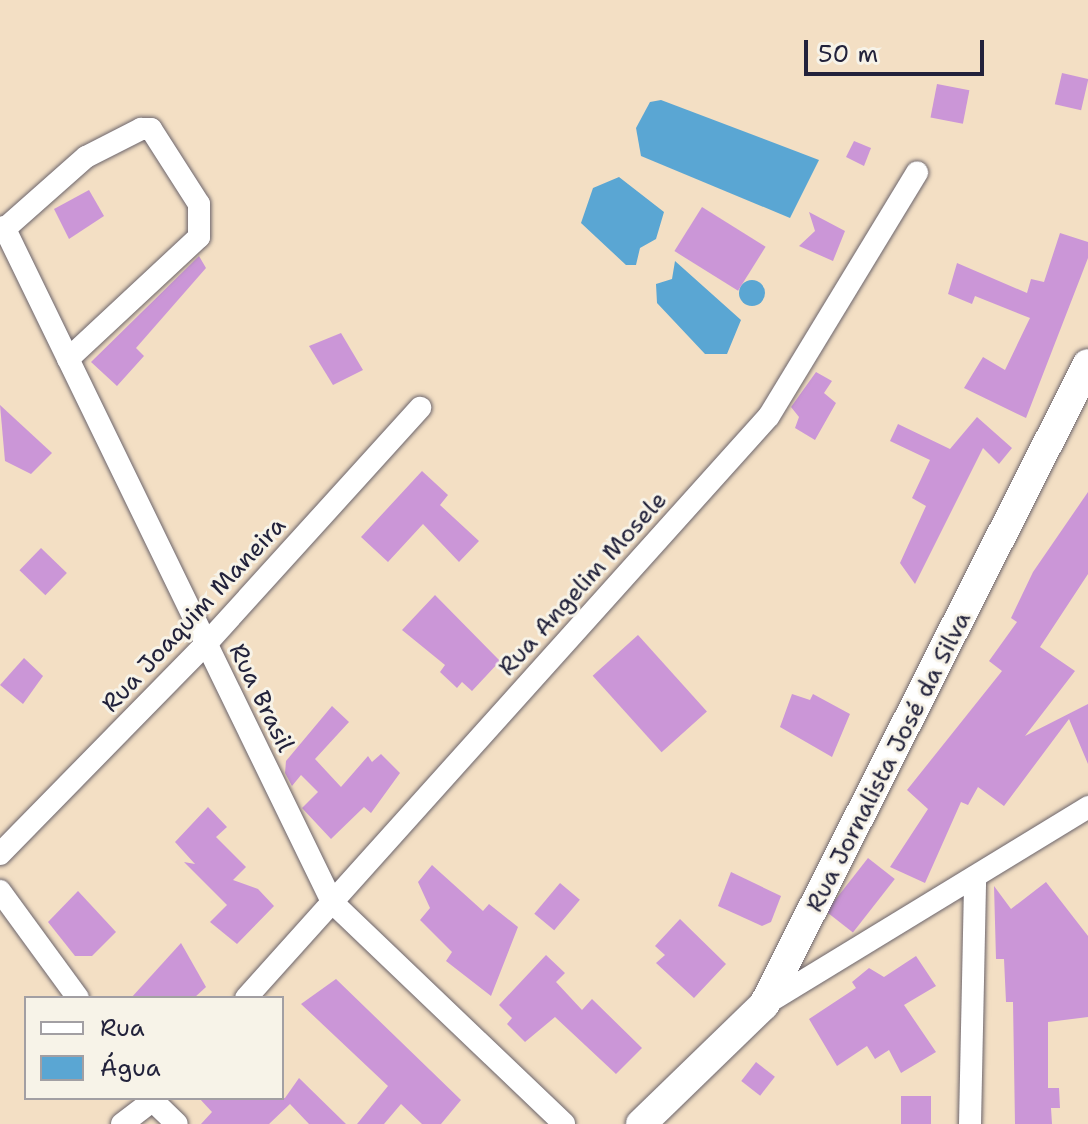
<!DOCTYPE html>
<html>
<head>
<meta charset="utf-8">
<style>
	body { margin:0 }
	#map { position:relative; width:1088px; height:1124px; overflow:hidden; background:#f3dfc4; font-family:"Shantell Sans",sans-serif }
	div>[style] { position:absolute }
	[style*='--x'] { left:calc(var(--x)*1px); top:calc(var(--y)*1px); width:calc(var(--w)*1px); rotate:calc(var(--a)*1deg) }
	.water>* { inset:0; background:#5aa6d3 }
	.round { border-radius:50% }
	.building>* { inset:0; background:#cb96d7; transform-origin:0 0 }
	.roads { filter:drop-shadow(0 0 2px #6b646b) drop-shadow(0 0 2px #6b646b) }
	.street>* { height:22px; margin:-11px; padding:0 11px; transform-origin:11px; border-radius:11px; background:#fff }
	.secondary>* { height:30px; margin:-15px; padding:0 15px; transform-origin:15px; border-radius:15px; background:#fff }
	span { translate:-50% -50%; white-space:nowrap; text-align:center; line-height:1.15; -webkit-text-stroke:6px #f7f3e8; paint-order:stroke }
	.street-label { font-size:24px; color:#22223b }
	.legend { position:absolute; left:24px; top:996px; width:260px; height:104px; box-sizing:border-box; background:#f7f3e8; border:2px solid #a29fa3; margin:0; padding:10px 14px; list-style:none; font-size:24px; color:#22223b }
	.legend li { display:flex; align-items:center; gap:16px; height:40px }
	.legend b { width:40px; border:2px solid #a29fa3 }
	.scale { position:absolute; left:804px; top:40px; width:180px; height:36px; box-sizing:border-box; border:4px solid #22223b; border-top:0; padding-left:10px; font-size:24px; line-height:28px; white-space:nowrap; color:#22223b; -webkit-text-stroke:6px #f7f3e8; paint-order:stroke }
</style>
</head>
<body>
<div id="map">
	<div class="water">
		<div style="clip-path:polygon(661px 100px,819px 160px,790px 218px,641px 156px,636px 128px,650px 102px)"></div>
		<div style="clip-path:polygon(619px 177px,664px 212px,656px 239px,640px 248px,636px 265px,626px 265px,581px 223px,593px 188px)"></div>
		<div style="clip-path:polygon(675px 261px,741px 320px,727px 354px,705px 354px,657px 303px,656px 284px,672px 279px)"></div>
		<div class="round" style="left:739px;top:280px;width:26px;height:26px"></div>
	</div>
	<div class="building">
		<div style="left:1062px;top:73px;width:27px;height:32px;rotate:13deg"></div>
		<div style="left:937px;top:84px;width:33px;height:34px;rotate:11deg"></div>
		<div style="clip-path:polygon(854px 141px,871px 148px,864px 166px,846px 157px)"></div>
		<div style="clip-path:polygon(89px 190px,104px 216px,69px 239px,54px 209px)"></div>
		<div style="left:702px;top:207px;width:75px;height:52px;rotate:32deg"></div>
		<div style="clip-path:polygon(809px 212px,845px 231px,833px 261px,799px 246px,815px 231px)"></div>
		<div style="clip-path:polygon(1060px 233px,1088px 242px,1088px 258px,1026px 418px,964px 388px,983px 357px,1005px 370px,1030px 318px,975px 296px,972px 304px,948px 294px,957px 263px,1027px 293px,1031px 279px,1044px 282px)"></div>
		<div style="clip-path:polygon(199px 256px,206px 268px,136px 348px,144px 356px,117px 386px,91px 362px)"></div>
		<div style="clip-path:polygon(341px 333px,363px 370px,333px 385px,309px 346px)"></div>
		<div style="clip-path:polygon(816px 372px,832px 381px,824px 393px,836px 403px,815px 440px,795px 428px,799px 417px,791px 407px)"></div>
		<div style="clip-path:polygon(0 405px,52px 453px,31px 474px,5px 461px)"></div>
		<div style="clip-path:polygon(977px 417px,1012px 448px,999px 464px,983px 448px,915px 584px,900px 563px,926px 506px,912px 498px,930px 460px,890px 441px,898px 424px,950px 449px)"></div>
		<div style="clip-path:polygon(422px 471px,448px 495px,440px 505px,479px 541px,459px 562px,423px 524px,388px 562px,361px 537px)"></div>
		<div style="clip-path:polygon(1088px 492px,1088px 574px,1040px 647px,1075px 671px,1025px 736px,1088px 704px,1088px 764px,1069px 719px,1004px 806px,978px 787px,968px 805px,961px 802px,925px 883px,890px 867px,928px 809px,907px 790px,1002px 671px,989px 661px,1017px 622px,1011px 618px,1033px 572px)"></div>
		<div style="left:41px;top:548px;width:36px;height:31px;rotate:44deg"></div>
		<div style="clip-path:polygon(435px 595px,500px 661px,472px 691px,462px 682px,457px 688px,440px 672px,445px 665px,402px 630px)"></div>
		<div style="left:638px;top:635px;width:103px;height:61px;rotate:48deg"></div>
		<div style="clip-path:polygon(24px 658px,43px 676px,23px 704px,0 685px)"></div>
		<div style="clip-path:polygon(792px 694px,810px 700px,813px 694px,850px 714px,832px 757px,780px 727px)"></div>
		<div style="clip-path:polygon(332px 706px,349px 722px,315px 759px,341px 787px,368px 756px,372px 762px,381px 754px,400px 773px,371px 813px,364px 807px,331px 839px,302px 808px,318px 792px,301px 775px,292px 786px,285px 773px,286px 761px)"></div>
		<div style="clip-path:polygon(208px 807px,227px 827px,216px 837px,246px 867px,233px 880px,258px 889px,274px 906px,237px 944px,210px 922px,227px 905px,184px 862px,195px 864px,175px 842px)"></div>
		<div style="left:868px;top:858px;width:34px;height:68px;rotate:38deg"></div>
		<div style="clip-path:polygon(432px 865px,483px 911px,489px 904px,518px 927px,491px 996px,446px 961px,452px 952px,420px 920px,430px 908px,418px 882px)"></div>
		<div style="clip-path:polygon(731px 872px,781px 896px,771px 922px,762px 926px,718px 906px)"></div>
		<div style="clip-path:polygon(1046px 882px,1088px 936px,1088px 1017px,1048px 1022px,1048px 1088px,1059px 1088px,1060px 1108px,1051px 1108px,1052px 1124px,1015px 1124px,1013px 1002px,1006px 1002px,1004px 959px,996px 959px,994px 886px,1011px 909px)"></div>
		<div style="left:560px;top:883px;width:26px;height:40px;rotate:40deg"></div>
		<div style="clip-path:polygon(78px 891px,116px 932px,92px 956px,75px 956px,48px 922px)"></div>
		<div style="clip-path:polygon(680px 919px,726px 964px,694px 998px,656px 963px,665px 955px,655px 946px)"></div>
		<div style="clip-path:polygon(181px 943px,206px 987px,194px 998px,131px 998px)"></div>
		<div style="clip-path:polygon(546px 955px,565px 973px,556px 982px,582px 1010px,592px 999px,642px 1048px,616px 1074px,555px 1017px,525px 1042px,507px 1024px,512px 1018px,499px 1005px)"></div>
		<div style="clip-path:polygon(916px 956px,936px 986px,904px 1005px,936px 1052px,901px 1073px,889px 1050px,875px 1059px,867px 1046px,837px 1066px,809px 1019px,856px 988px,852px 982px,869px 968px,884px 977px)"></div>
		<div style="clip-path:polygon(336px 979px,461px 1100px,441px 1124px,422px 1124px,401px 1104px,384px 1124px,357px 1124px,388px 1086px,301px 1004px)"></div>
		<div style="left:756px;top:1062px;width:24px;height:24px;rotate:38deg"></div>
		<div style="clip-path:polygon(299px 1078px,346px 1124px,309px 1124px,290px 1104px,269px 1124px,201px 1124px,212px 1112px,199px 1098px,285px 1098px)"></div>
		<div style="left:901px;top:1096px;width:30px;height:28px"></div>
	</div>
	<div class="roads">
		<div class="street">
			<div style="--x:4;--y:227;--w:750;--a:64.08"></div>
			<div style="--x:332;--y:902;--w:321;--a:43.7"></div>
			<div style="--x:0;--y:233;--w:115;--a:-41.5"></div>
			<div style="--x:86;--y:157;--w:62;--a:-27"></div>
			<div style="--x:141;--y:129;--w:10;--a:0"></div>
			<div style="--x:151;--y:129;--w:89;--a:57.4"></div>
			<div style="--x:199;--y:204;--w:33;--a:90"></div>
			<div style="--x:199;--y:237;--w:179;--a:137"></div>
			<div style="--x:0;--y:854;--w:294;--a:-45.6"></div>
			<div style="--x:206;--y:644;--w:319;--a:-47.8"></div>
			<div style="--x:0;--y:891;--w:132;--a:53.9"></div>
			<div style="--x:246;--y:998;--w:782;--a:-48.06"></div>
			<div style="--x:769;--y:416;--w:285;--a:-58.7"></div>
			<div style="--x:764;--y:1005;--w:380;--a:-31.4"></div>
			<div style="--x:150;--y:1098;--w:37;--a:44"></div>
			<div style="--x:122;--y:1124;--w:43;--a:-37.4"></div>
			<div style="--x:970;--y:1124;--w:245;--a:-88.8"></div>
		</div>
		<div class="secondary">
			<div style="--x:641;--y:1124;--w:171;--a:-44.1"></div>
			<div style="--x:764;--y:1005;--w:718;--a:-63.19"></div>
		</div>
	</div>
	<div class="street-label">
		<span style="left:583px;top:584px;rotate:-48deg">Rua Angelim Mosele</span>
		<span style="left:194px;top:615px;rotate:-47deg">Rua Joaquim Maneira</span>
		<span style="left:261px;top:698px;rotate:64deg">Rua Brasil</span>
		<span style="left:889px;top:762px;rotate:-63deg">Rua Jornalista José da Silva</span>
	</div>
	<ul class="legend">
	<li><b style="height:10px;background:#fff"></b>Rua</li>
	<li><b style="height:22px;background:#5aa6d3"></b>Água</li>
	</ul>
	<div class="scale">50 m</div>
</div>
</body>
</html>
